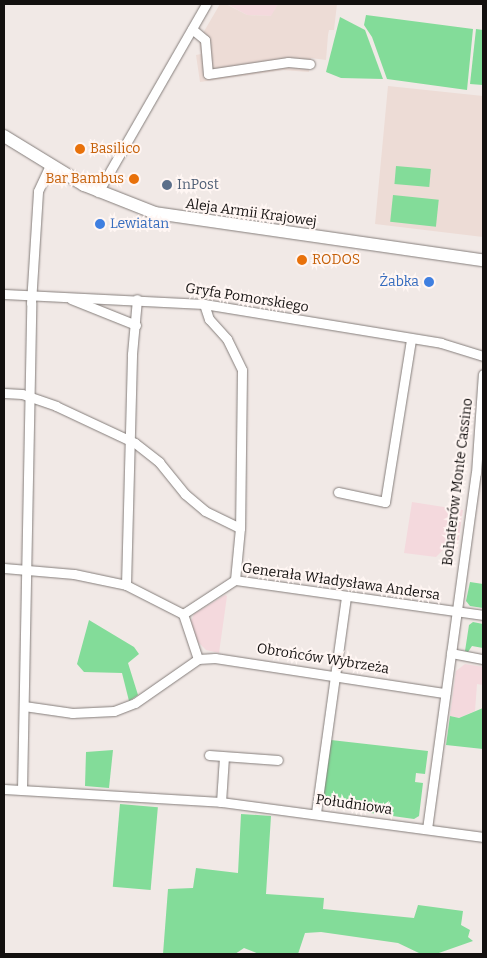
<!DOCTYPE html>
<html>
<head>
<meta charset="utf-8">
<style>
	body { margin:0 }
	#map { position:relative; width:487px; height:958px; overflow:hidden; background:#f1e9e6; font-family:Bitter,serif }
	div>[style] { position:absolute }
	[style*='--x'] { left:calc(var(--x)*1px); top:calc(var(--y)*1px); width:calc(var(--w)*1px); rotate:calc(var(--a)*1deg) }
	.commercial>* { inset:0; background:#f4d9dd }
	.built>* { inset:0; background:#eddcd6 }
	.green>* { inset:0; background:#83dc99; transform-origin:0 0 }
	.roads { filter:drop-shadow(0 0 1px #857e7b) drop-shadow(0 0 1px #857e7b) }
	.street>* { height:9px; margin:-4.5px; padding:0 4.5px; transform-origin:4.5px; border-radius:4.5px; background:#fff }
	.secondary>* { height:12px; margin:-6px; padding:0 6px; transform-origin:6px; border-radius:6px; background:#fff }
	.dots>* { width:14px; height:14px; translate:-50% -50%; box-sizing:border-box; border:2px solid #fff6f3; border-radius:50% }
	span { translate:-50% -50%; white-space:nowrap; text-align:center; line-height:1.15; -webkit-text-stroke:4px #fff6f3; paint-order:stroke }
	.food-label { font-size:14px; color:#c56008 }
	.left { translate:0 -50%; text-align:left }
	.right { translate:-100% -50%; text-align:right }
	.service-label { font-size:14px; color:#4e5e75 }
	.street-label { font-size:14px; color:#13100f }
	.shop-label { font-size:14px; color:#366cbe }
	.frame { position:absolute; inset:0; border:5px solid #13100f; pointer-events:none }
</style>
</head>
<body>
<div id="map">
	<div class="commercial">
		<div style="clip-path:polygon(227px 4px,278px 4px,272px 16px,247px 15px)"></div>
		<div style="clip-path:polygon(412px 502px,463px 510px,457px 551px,444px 549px,436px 557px,404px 553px)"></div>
		<div style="clip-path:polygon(225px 595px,227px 596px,219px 653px,206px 650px,197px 641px,191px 621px,194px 614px)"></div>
		<div style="clip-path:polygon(465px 664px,483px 667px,483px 685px,477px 684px,475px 711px,459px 718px,450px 716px,456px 671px)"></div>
	</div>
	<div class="built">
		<div style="clip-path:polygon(220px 4px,226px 4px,247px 15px,271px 16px,278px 4px,337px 4px,334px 30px,329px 30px,328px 35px,326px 60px,311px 58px,309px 72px,283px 70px,200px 82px,196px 55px,201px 54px,199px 40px)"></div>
		<div style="clip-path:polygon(388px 86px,483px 96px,483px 237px,375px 224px)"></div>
	</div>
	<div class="green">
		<div style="clip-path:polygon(366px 15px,473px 29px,467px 90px,387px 79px,372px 37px,364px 25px)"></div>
		<div style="clip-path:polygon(340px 17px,365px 30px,383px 79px,341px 78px,326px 72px)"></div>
		<div style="clip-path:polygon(476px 29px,483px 30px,483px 85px,470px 84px)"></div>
		<div style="left:396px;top:166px;width:35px;height:18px;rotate:5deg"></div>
		<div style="left:393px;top:195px;width:46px;height:27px;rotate:6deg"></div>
		<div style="clip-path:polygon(470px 582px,483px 584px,483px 608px,470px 606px,466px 601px)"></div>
		<div style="clip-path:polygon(89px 620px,134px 647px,139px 654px,128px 663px,138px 695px,129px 701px,122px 673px,84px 672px,77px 664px)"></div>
		<div style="clip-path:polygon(473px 622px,483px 624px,483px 648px,472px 646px,468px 652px,465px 651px,469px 625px)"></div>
		<div style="clip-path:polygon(483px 708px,483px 749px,446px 745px,450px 716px,459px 718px)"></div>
		<div style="clip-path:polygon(331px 740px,428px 751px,425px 774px,416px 773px,415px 782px,423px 783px,419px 816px,414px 819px,328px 807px,322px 799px)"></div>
		<div style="clip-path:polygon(113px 750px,109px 788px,85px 786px,86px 752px)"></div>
		<div style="left:120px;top:804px;width:38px;height:83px;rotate:5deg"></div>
		<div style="clip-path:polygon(241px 814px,271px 816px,266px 894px,324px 898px,323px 909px,414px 918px,418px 905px,463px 911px,461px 925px,470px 930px,468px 937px,473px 941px,436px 954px,421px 954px,398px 943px,321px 932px,305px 933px,298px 954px,259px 954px,244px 948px,235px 954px,163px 954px,168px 889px,193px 888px,196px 868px,238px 873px)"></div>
	</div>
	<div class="roads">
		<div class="street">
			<div style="--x:192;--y:29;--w:17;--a:40"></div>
			<div style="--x:205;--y:40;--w:34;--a:85"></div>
			<div style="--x:208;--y:74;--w:81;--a:-8.5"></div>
			<div style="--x:288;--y:62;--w:22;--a:5"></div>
			<div style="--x:98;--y:192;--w:217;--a:-60.1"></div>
			<div style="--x:4;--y:294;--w:200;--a:2.9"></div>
			<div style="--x:204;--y:304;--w:240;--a:9.3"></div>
			<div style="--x:441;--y:343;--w:44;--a:17.2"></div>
			<div style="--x:71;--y:299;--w:70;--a:21.8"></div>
			<div style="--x:204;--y:304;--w:16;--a:72"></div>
			<div style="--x:209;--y:319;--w:27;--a:48"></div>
			<div style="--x:227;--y:339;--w:34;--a:64"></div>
			<div style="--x:242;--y:370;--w:158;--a:90.7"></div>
			<div style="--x:240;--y:528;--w:52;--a:95.5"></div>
			<div style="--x:4;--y:393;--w:18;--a:3"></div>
			<div style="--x:22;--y:394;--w:36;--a:19"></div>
			<div style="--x:56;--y:406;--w:87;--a:25.1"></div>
			<div style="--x:135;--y:443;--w:31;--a:38"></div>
			<div style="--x:159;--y:462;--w:41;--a:50.9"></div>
			<div style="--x:185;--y:494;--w:26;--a:40"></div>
			<div style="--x:205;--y:511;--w:39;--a:26"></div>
			<div style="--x:338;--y:492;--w:48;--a:12"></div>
			<div style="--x:385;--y:502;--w:165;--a:-80.9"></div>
			<div style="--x:4;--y:568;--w:70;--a:4.9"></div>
			<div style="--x:74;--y:574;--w:53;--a:11.9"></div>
			<div style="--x:126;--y:585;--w:64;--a:27"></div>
			<div style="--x:183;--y:614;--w:62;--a:-33.2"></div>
			<div style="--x:235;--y:580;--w:250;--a:8"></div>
			<div style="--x:126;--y:585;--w:231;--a:-88.5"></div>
			<div style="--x:132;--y:354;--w:55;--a:-84.8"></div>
			<div style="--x:183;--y:614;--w:47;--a:71.6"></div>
			<div style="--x:451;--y:653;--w:33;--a:11"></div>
			<div style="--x:24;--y:706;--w:49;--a:8.3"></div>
			<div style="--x:72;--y:713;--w:42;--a:-2.7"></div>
			<div style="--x:114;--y:711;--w:22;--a:-21"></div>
			<div style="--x:135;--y:703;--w:77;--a:-34.9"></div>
			<div style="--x:198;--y:659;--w:17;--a:-3"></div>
			<div style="--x:215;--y:658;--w:233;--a:8.7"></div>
			<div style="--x:209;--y:755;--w:69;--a:4.1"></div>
			<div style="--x:4;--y:789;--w:217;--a:3.4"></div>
			<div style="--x:221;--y:802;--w:264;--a:7.6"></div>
			<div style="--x:22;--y:790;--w:487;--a:-88.9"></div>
			<div style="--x:31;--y:303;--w:112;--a:-86.4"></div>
			<div style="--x:38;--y:191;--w:29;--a:-65"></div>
			<div style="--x:221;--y:802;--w:45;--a:-86.2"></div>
			<div style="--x:316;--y:813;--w:219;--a:-82.1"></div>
			<div style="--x:427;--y:829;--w:359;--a:-82.2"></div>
			<div style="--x:476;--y:473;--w:99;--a:-86"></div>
		</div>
		<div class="secondary">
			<div style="--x:4;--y:136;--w:94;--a:31.5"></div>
			<div style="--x:84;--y:185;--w:76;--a:21.5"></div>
			<div style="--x:155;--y:213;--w:331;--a:8.2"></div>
		</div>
	</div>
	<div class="dots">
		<div style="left:80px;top:149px;background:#e8710a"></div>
		<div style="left:134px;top:179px;background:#e8710a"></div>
		<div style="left:167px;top:185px;background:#5c6f8a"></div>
		<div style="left:100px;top:224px;background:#3f7fe0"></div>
		<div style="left:302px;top:260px;background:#e8710a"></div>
		<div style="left:429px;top:282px;background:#3f7fe0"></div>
	</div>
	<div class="food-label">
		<span class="left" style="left:90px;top:149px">Basilico</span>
		<span class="right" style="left:124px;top:179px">Bar Bambus</span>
		<span class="left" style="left:312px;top:260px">RODOS</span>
	</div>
	<div class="service-label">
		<span class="left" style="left:177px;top:185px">InPost</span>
	</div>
	<div class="street-label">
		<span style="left:251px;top:213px;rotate:8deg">Aleja Armii Krajowej</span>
		<span style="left:247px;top:298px;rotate:9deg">Gryfa Pomorskiego</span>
		<span style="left:458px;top:482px;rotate:-83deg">Bohaterów Monte Cassino</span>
		<span style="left:341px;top:582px;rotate:8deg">Generała Władysława Andersa</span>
		<span style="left:323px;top:659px;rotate:9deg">Obrońców Wybrzeża</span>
		<span style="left:354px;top:805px;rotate:8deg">Południowa</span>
	</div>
	<div class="shop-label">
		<span class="left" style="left:110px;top:224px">Lewiatan</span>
		<span class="right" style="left:419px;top:282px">Żabka</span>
	</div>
	<div class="frame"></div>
</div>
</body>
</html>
